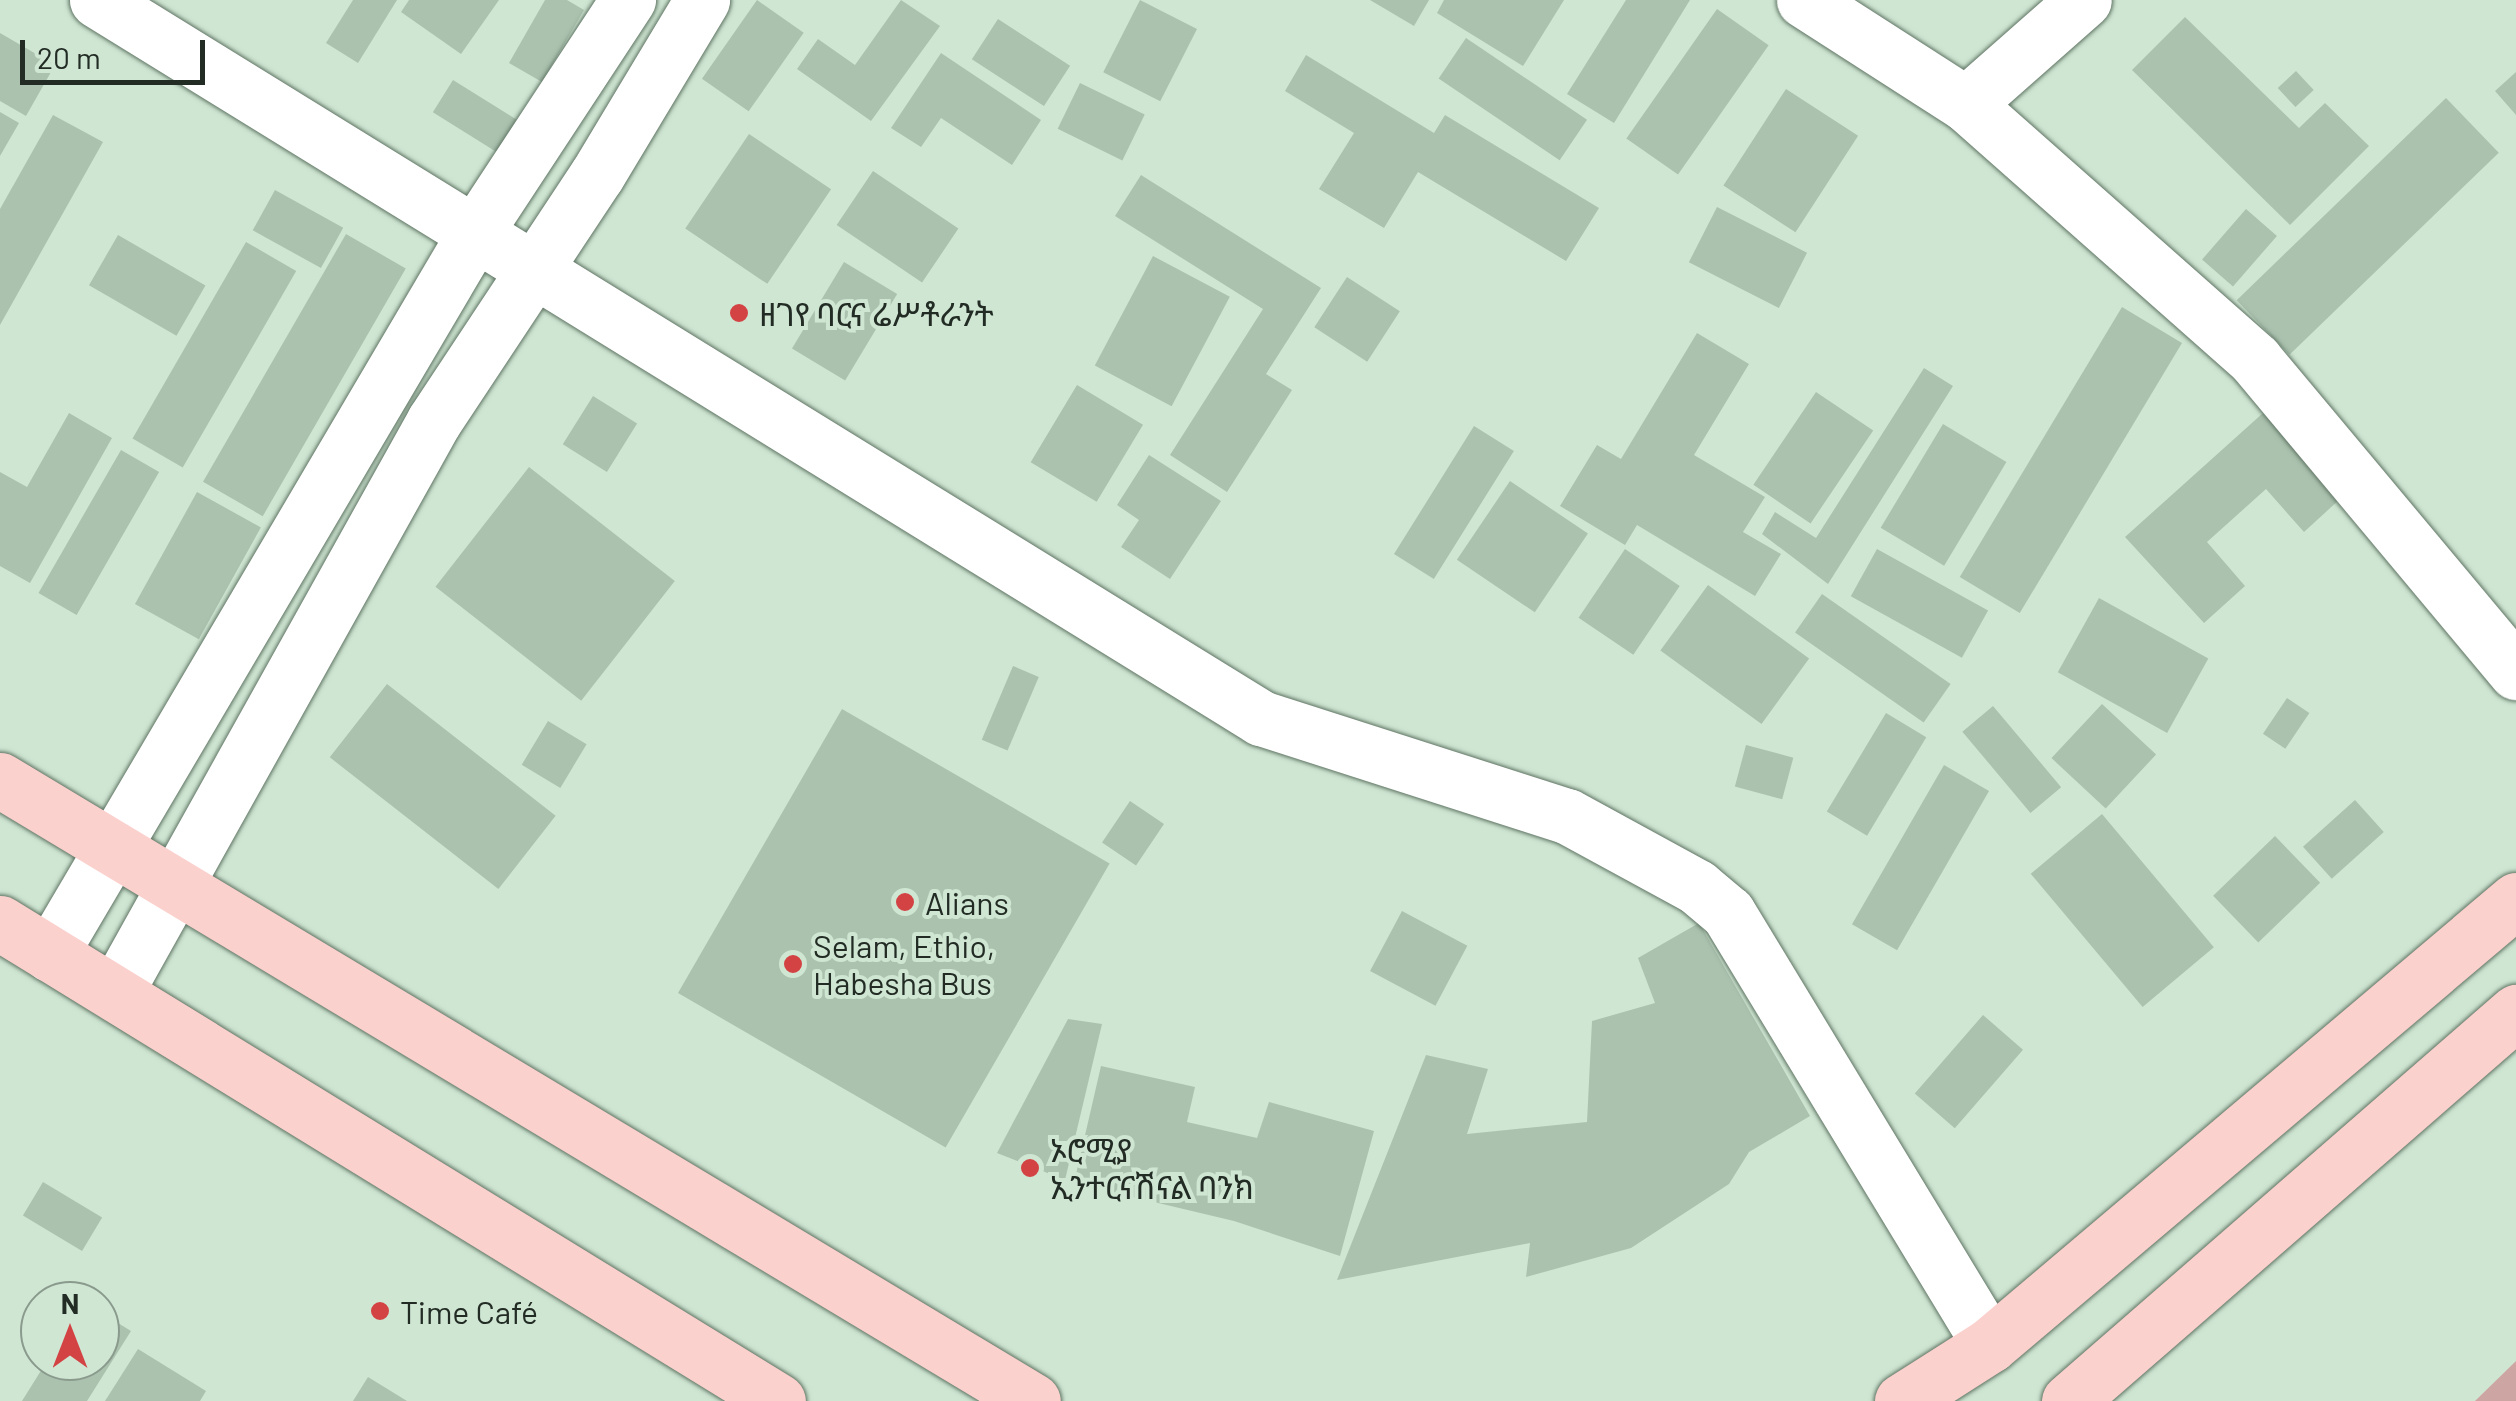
<!DOCTYPE html>
<html>
<head>
<meta charset="utf-8">
<style>
	body { margin:0 }
	#map { position:relative; width:2516px; height:1401px; overflow:hidden; background:#cfe6d3; font-family:Barlow,"Noto Sans Ethiopic",sans-serif }
	div>[style] { position:absolute }
	[style*='--x'] { left:calc(var(--x)*1px); top:calc(var(--y)*1px); width:calc(var(--w)*1px); rotate:calc(var(--a)*1deg) }
	.green>* { inset:0; background:#cda5a2 }
	.building>* { inset:0; background:#abc2af; transform-origin:0 0 }
	.roads { filter:drop-shadow(0 0 2px #5f7463) drop-shadow(0 0 2px #5f7463) }
	.minor>* { height:55px; margin:-27.5px; padding:0 27.5px; transform-origin:27.5px; border-radius:27.5px; background:#fff }
	.major>* { height:55px; margin:-27.5px; padding:0 27.5px; transform-origin:27.5px; border-radius:27.5px; background:#fbd1ce }
	.dots>* { width:28px; height:28px; translate:-50% -50%; box-sizing:border-box; border:5px solid #cfe6d3; border-radius:50% }
	span { translate:-50% -50%; white-space:nowrap; text-align:center; line-height:1.15; -webkit-text-stroke:8px #cfe6d3; paint-order:stroke }
	.poi-label { font-size:32px; color:#222b24 }
	.left { translate:0 -50%; text-align:left }
	.north { position:absolute; left:20px; top:1281px; width:100px; height:100px; box-sizing:border-box; background:#cfe6d3; border:2px solid #8a9b8d; border-radius:50%; rotate:0deg; font-size:28px; font-weight:700; line-height:40px; text-align:center; color:#222b24 }
	.north::after { content:''; display:block; margin:auto; width:35px; height:45px; background:#d34344; clip-path:polygon(50% 0,100% 100%,50% 72%,0 100%) }
	.scale { position:absolute; left:20px; top:40px; width:185px; height:45px; box-sizing:border-box; border:5px solid #222b24; border-top:0; padding-left:12px; font-size:30px; line-height:35px; white-space:nowrap; color:#222b24; -webkit-text-stroke:8px #cfe6d3; paint-order:stroke }
</style>
</head>
<body>
<div id="map">
	<div class="green">
		<div style="clip-path:polygon(2516px 1361px,2516px 1401px,2475px 1401px)"></div>
	</div>
	<div class="building">
		<div style="clip-path:polygon(353px 0,397px 0,358px 63px,326px 43px)"></div>
		<div style="clip-path:polygon(409px 0,499px 0,461px 54px,401px 12px)"></div>
		<div style="clip-path:polygon(545px 0,567px 0,584px 10px,542px 82px,509px 63px)"></div>
		<div style="left:757px;top:0;width:57px;height:96px;rotate:35deg"></div>
		<div style="clip-path:polygon(901px 0,940px 26px,871px 121px,797px 69px,818px 39px,855px 65px)"></div>
		<div style="left:1140px;top:0;width:64px;height:81px;rotate:27deg"></div>
		<div style="clip-path:polygon(1370px 0,1429px 0,1414px 26px)"></div>
		<div style="clip-path:polygon(1444px 0,1564px 0,1523px 66px,1437px 13px)"></div>
		<div style="clip-path:polygon(1626px 0,1690px 0,1614px 123px,1567px 94px)"></div>
		<div style="left:1717px;top:9px;width:63px;height:158px;rotate:35deg"></div>
		<div style="clip-path:polygon(2185px 17px,2299px 128px,2325px 103px,2369px 146px,2290px 225px,2132px 70px)"></div>
		<div style="left:998px;top:19px;width:86px;height:48px;rotate:33deg"></div>
		<div style="clip-path:polygon(0 33px,55px 65px,26px 116px,0 101px)"></div>
		<div style="left:1466px;top:38px;width:146px;height:49px;rotate:34deg"></div>
		<div style="clip-path:polygon(941px 53px,1041px 120px,1012px 165px,941px 118px,921px 147px,891px 128px)"></div>
		<div style="clip-path:polygon(1306px 55px,1434px 133px,1445px 115px,1599px 208px,1566px 261px,1418px 172px,1384px 228px,1319px 189px,1354px 133px,1285px 91px)"></div>
		<div style="left:2296px;top:71px;width:26px;height:25px;rotate:47deg"></div>
		<div style="clip-path:polygon(2516px 72px,2516px 115px,2495px 91px)"></div>
		<div style="left:453px;top:80px;width:76px;height:38px;rotate:32deg"></div>
		<div style="left:1080px;top:83px;width:72px;height:51px;rotate:26deg"></div>
		<div style="left:1786px;top:89px;width:86px;height:115px;rotate:33deg"></div>
		<div style="left:2446px;top:98px;width:76px;height:291px;rotate:46deg"></div>
		<div style="clip-path:polygon(0 112px,19px 123px,0 156px)"></div>
		<div style="clip-path:polygon(53px 115px,103px 142px,0 325px,0 209px)"></div>
		<div style="left:749px;top:134px;width:99px;height:114px;rotate:34deg"></div>
		<div style="left:873px;top:171px;width:103px;height:65px;rotate:34deg"></div>
		<div style="clip-path:polygon(1141px 175px,1321px 288px,1266px 374px,1292px 390px,1227px 492px,1170px 455px,1263px 309px,1115px 216px)"></div>
		<div style="left:275px;top:190px;width:78px;height:46px;rotate:29deg"></div>
		<div style="left:1717px;top:207px;width:101px;height:62px;rotate:27deg"></div>
		<div style="left:2246px;top:209px;width:41px;height:67px;rotate:41deg"></div>
		<div style="left:346px;top:234px;width:69px;height:286px;rotate:30deg"></div>
		<div style="left:118px;top:235px;width:101px;height:58px;rotate:30deg"></div>
		<div style="left:246px;top:242px;width:58px;height:227px;rotate:30deg"></div>
		<div style="left:1153px;top:256px;width:87px;height:124px;rotate:28deg"></div>
		<div style="left:844px;top:262px;width:62px;height:101px;rotate:31deg"></div>
		<div style="left:1347px;top:277px;width:63px;height:60px;rotate:33deg"></div>
		<div style="left:2122px;top:307px;width:70px;height:315px;rotate:31deg"></div>
		<div style="clip-path:polygon(1697px 333px,1749px 364px,1694px 455px,1765px 497px,1743px 532px,1781px 554px,1755px 596px,1637px 525px,1625px 545px,1560px 506px,1597px 445px,1621px 459px)"></div>
		<div style="clip-path:polygon(1924px 368px,1953px 386px,1828px 584px,1762px 534px,1775px 512px,1816px 538px)"></div>
		<div style="left:1077px;top:385px;width:77px;height:90px;rotate:31deg"></div>
		<div style="left:1816px;top:392px;width:69px;height:112px;rotate:34deg"></div>
		<div style="left:593px;top:396px;width:52px;height:57px;rotate:32deg"></div>
		<div style="clip-path:polygon(69px 413px,112px 438px,30px 583px,0 566px,0 472px,27px 487px)"></div>
		<div style="clip-path:polygon(2263px 413px,2340px 499px,2304px 532px,2266px 489px,2207px 542px,2245px 586px,2204px 623px,2125px 537px)"></div>
		<div style="left:1943px;top:424px;width:74px;height:121px;rotate:31deg"></div>
		<div style="left:1474px;top:426px;width:47px;height:151px;rotate:32deg"></div>
		<div style="left:121px;top:450px;width:44px;height:165px;rotate:30deg"></div>
		<div style="clip-path:polygon(1149px 455px,1221px 501px,1170px 579px,1121px 547px,1139px 520px,1117px 505px)"></div>
		<div style="left:529px;top:467px;width:185px;height:152px;rotate:38deg"></div>
		<div style="left:1510px;top:481px;width:94px;height:95px;rotate:34deg"></div>
		<div style="left:197px;top:492px;width:73px;height:128px;rotate:29deg"></div>
		<div style="left:1625px;top:549px;width:66px;height:83px;rotate:34deg"></div>
		<div style="left:1877px;top:549px;width:127px;height:54px;rotate:29deg"></div>
		<div style="left:1708px;top:585px;width:125px;height:81px;rotate:36deg"></div>
		<div style="left:1822px;top:594px;width:157px;height:47px;rotate:35deg"></div>
		<div style="left:2099px;top:598px;width:125px;height:85px;rotate:29deg"></div>
		<div style="left:1013px;top:666px;width:28px;height:80px;rotate:23deg"></div>
		<div style="left:387px;top:684px;width:214px;height:93px;rotate:38deg"></div>
		<div style="left:2287px;top:698px;width:27px;height:43px;rotate:34deg"></div>
		<div style="left:2102px;top:704px;width:74px;height:74px;rotate:43deg"></div>
		<div style="left:1993px;top:706px;width:106px;height:40px;rotate:50deg"></div>
		<div style="left:842px;top:709px;width:309px;height:328px;rotate:30deg"></div>
		<div style="left:1886px;top:713px;width:47px;height:115px;rotate:31deg"></div>
		<div style="left:548px;top:721px;width:45px;height:51px;rotate:31deg"></div>
		<div style="left:1746px;top:745px;width:49px;height:43px;rotate:15deg"></div>
		<div style="left:1944px;top:765px;width:52px;height:184px;rotate:30deg"></div>
		<div style="left:2355px;top:800px;width:43px;height:70px;rotate:48deg"></div>
		<div style="left:1130px;top:801px;width:41px;height:50px;rotate:34deg"></div>
		<div style="left:2102px;top:814px;width:174px;height:93px;rotate:50deg"></div>
		<div style="left:2275px;top:836px;width:65px;height:86px;rotate:46deg"></div>
		<div style="left:1402px;top:911px;width:74px;height:68px;rotate:28deg"></div>
		<div style="clip-path:polygon(1699px 923px,1810px 1116px,1749px 1152px,1729px 1184px,1631px 1248px,1526px 1277px,1530px 1243px,1337px 1280px,1426px 1055px,1488px 1069px,1467px 1134px,1587px 1122px,1592px 1021px,1655px 1003px,1638px 958px)"></div>
		<div style="left:1983px;top:1015px;width:53px;height:104px;rotate:41deg"></div>
		<div style="clip-path:polygon(1068px 1019px,1102px 1024px,1065px 1180px,997px 1153px)"></div>
		<div style="clip-path:polygon(1101px 1066px,1195px 1087px,1187px 1122px,1257px 1138px,1269px 1102px,1374px 1131px,1340px 1256px,1234px 1221px,1074px 1183px)"></div>
		<div style="left:43px;top:1182px;width:69px;height:39px;rotate:31deg"></div>
		<div style="clip-path:polygon(100px 1312px,131px 1331px,87px 1401px,22px 1401px,47px 1361px,100px 1361px)"></div>
		<div style="clip-path:polygon(138px 1349px,206px 1391px,200px 1401px,105px 1401px)"></div>
		<div style="clip-path:polygon(368px 1377px,407px 1401px,353px 1401px)"></div>
	</div>
	<div class="roads">
		<div class="minor">
			<div style="--x:97;--y:0;--w:1368;--a:31.67"></div>
			<div style="--x:1261;--y:718;--w:321;--a:17.8"></div>
			<div style="--x:1567;--y:816;--w:148;--a:28.6"></div>
			<div style="--x:1697;--y:887;--w:40;--a:40"></div>
			<div style="--x:1728;--y:913;--w:505;--a:58.76"></div>
			<div style="--x:1804;--y:0;--w:193;--a:32.7"></div>
			<div style="--x:1966;--y:104;--w:386;--a:41.5"></div>
			<div style="--x:2255;--y:360;--w:407;--a:50.1"></div>
			<div style="--x:1966;--y:104;--w:157;--a:-41.4"></div>
			<div style="--x:50;--y:954;--w:839;--a:-59.49"></div>
			<div style="--x:476;--y:231;--w:277;--a:-56.7"></div>
			<div style="--x:115;--y:993;--w:655;--a:-60.85"></div>
			<div style="--x:434;--y:421;--w:295;--a:-56.5"></div>
			<div style="--x:597;--y:175;--w:204;--a:-59"></div>
		</div>
		<div class="major">
			<div style="--x:0;--y:780;--w:1205;--a:31.01"></div>
			<div style="--x:0;--y:923;--w:913;--a:31.57"></div>
			<div style="--x:1902;--y:1401;--w:104;--a:-32.5"></div>
			<div style="--x:1990;--y:1345;--w:689;--a:-40.23"></div>
			<div style="--x:2069;--y:1401;--w:593;--a:-41.03"></div>
		</div>
	</div>
	<div class="dots">
		<div style="left:739px;top:313px;background:#d34344"></div>
		<div style="left:905px;top:902px;background:#d34344"></div>
		<div style="left:793px;top:964px;background:#d34344"></div>
		<div style="left:1030px;top:1168px;background:#d34344"></div>
		<div style="left:380px;top:1311px;background:#d34344"></div>
	</div>
	<div class="poi-label">
		<span class="left" style="left:759px;top:313px">ዘገየ ባርና ሬሥቶራንት</span>
		<span class="left" style="left:925px;top:902px">Alians</span>
		<span class="left" style="left:813px;top:964px">Selam, Ethio,<br>Habesha Bus</span>
		<span class="left" style="left:1050px;top:1168px">ኦሮሚያ<br>ኢንተርናሽናል ባንክ</span>
		<span class="left" style="left:400px;top:1311px">Time Café</span>
	</div>
	<div class="north">N</div>
	<div class="scale">20 m</div>
</div>
</body>
</html>
